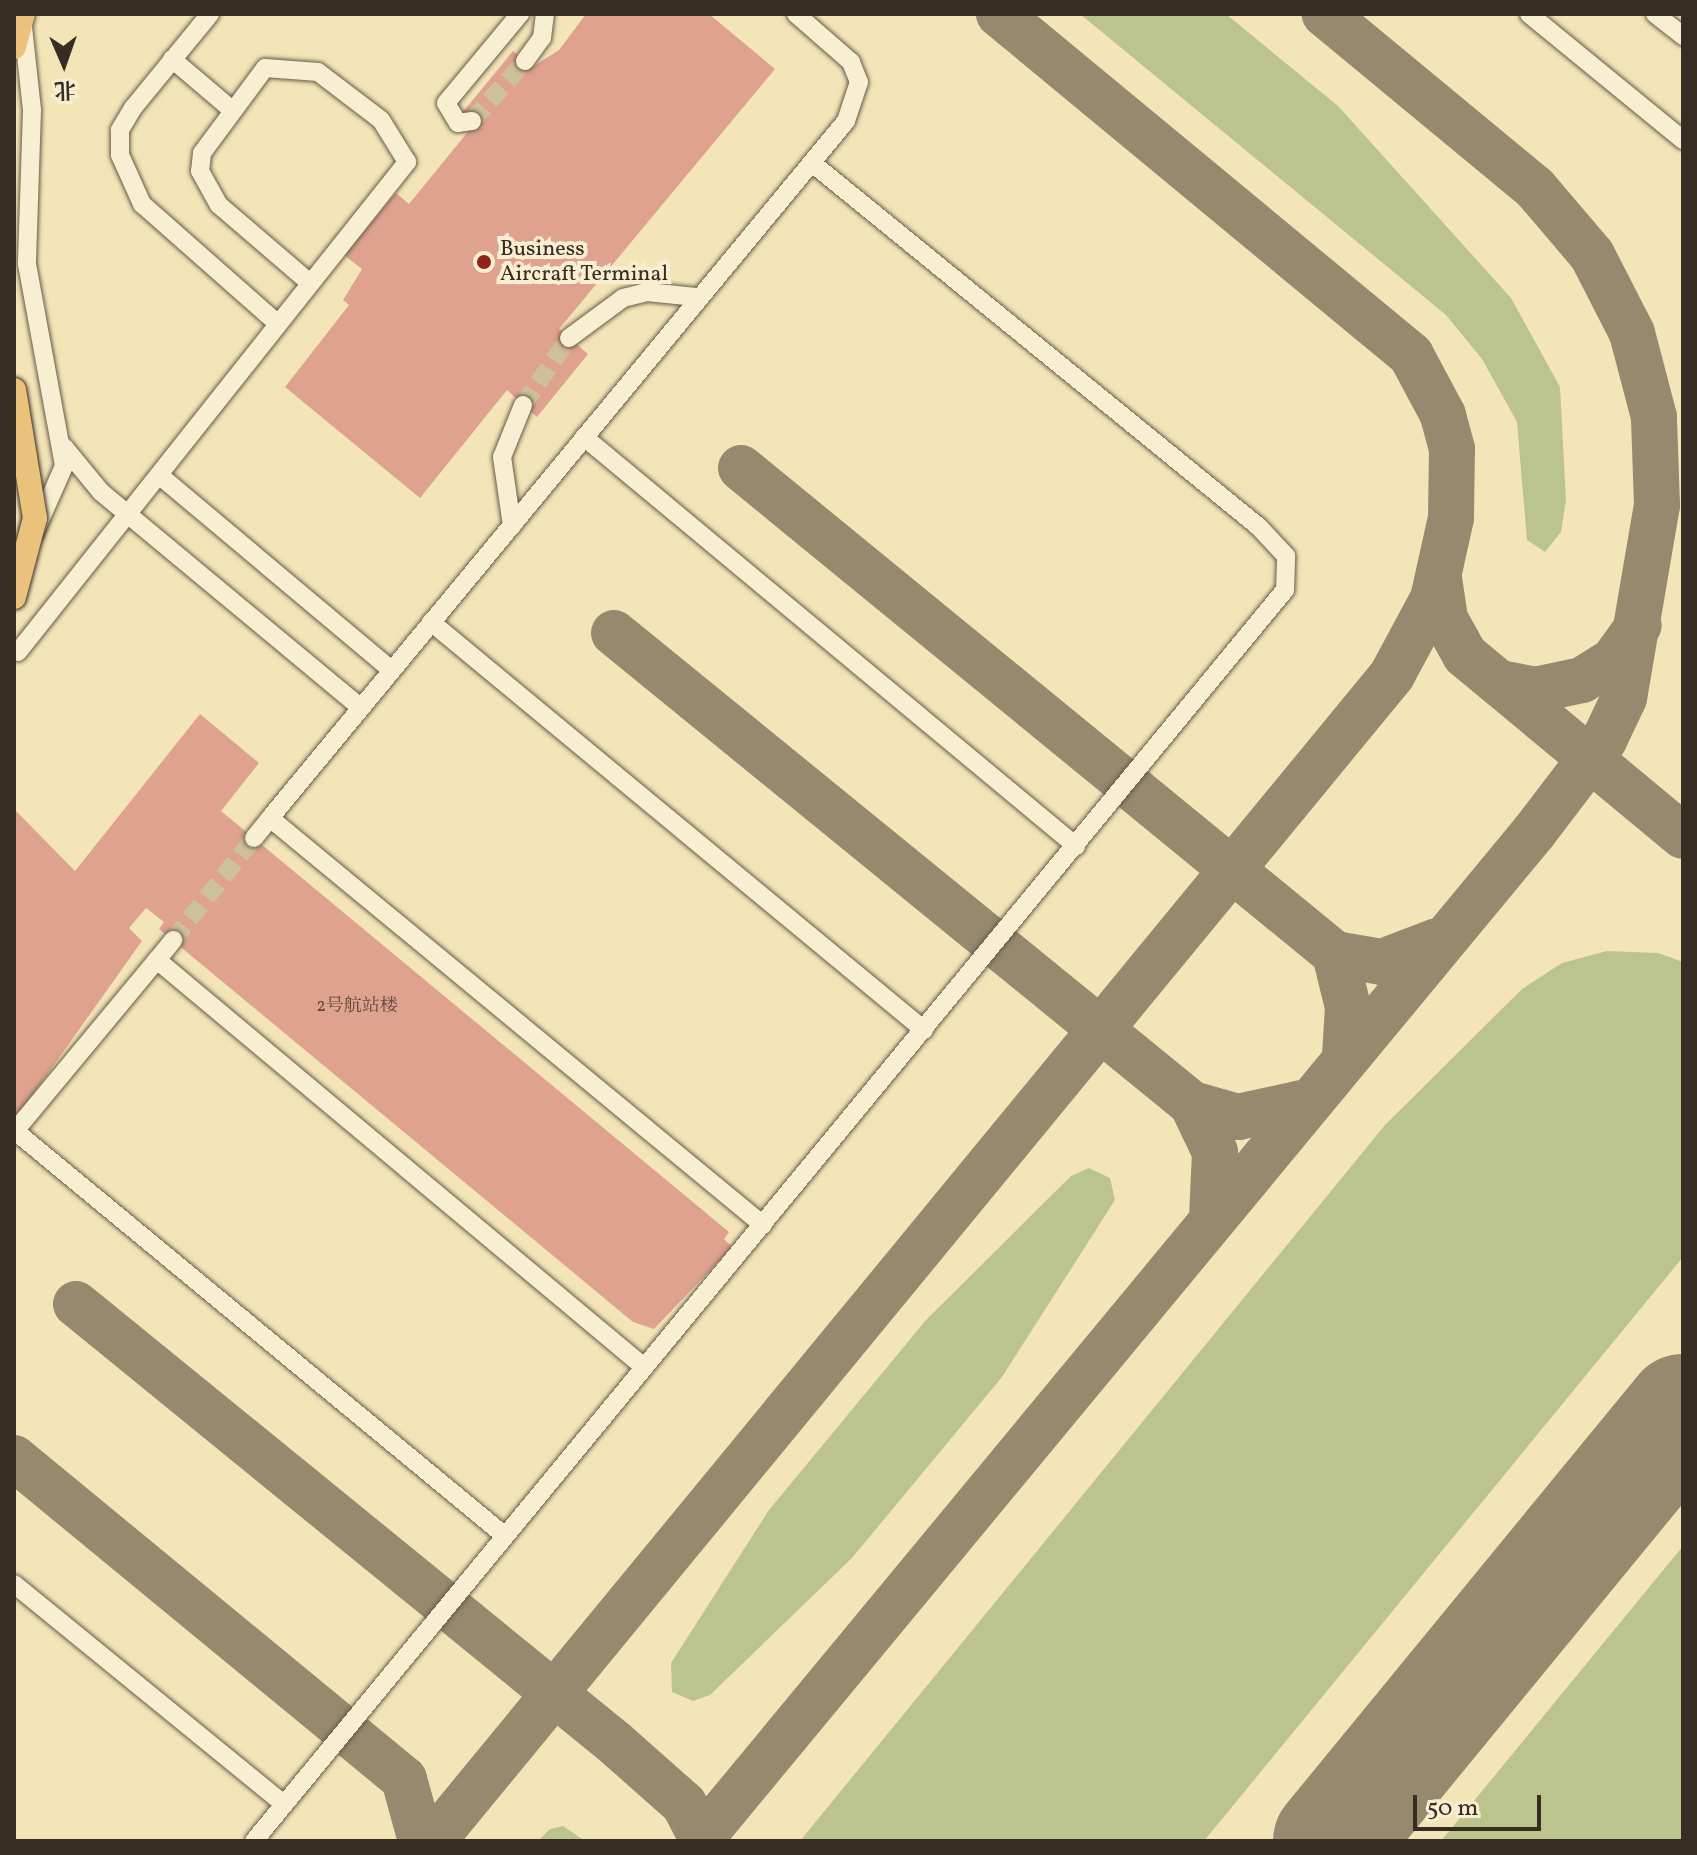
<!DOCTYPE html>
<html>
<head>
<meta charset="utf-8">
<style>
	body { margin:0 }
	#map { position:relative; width:1697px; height:1855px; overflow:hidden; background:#f4e5b8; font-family:Vollkorn,"Noto Serif SC",serif }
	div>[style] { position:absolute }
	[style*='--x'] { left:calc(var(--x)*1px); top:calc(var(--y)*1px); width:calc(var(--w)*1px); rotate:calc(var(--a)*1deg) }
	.green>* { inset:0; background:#bcc48e }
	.taxiway>* { height:46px; margin:-23px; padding:0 23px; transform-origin:23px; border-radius:23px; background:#96896e }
	.runway>* { height:116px; margin:-58px; padding:0 58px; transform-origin:58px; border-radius:58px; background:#96896e }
	.building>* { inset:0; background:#dea28f }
	.minor-tunnel>* { height:18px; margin-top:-9px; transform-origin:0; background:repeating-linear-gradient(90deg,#cec09a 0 18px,transparent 0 27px) }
	.roads { filter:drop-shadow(0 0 2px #665b48) drop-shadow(0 0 2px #665b48) }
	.minor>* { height:18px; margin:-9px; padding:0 9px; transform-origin:9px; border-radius:9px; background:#f8eed1 }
	.major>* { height:24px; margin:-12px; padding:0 12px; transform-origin:12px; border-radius:12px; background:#eac27c }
	.bridges { filter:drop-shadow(0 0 2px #372d23) drop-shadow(0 0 2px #372d23) }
	.major-bridge>* { height:24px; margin:-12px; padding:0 12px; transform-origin:12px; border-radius:12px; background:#eac27c }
	.dots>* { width:22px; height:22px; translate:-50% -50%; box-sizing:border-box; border:4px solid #f8eed1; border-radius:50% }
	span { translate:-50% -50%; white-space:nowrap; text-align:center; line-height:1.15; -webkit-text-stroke:8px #f8eed1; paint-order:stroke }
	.number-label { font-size:18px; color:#614a3e }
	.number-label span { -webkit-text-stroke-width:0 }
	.poi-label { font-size:22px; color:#372d23 }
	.left { translate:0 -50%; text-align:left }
	.frame { position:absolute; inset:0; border:16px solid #372d23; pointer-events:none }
	.north { position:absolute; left:24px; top:24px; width:80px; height:80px; -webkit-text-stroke:6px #f8eed1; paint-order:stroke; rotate:178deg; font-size:22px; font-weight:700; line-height:32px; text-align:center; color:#372d23 }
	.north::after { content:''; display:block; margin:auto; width:28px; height:36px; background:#372d23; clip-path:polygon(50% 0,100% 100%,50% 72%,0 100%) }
	.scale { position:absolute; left:1413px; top:1795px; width:128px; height:36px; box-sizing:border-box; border:4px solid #372d23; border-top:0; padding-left:10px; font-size:24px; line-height:28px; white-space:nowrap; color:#372d23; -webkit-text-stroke:6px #f8eed1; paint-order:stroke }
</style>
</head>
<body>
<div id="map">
	<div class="green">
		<div style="clip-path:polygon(1080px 14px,1226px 14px,1338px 106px,1511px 298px,1560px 387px,1566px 500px,1561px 532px,1545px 552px,1527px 540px,1517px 422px,1482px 359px,1446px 315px)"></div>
		<div style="clip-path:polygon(1607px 951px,1658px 953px,1683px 962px,1683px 1257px,1204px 1841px,800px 1841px,1385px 1125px,1522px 989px,1562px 963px)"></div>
		<div style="clip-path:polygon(1089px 1168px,1110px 1178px,1115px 1200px,1002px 1377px,852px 1558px,710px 1695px,693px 1701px,672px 1692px,671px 1663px,769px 1510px,926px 1320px,1071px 1176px)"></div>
		<div style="clip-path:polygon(1683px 1546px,1683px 1841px,1441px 1841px)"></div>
		<div style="clip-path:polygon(563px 1826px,585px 1841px,538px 1841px,550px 1829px)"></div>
	</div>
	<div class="taxiway">
		<div style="--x:741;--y:468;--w:767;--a:39.29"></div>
		<div style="--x:1335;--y:954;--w:48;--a:9.7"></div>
		<div style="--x:1382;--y:962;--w:59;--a:-20.9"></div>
		<div style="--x:1439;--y:578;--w:41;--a:81.7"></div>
		<div style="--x:1445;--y:619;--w:41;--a:60.9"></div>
		<div style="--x:1465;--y:655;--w:283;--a:39.7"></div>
		<div style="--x:614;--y:633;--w:746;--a:39.18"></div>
		<div style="--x:1192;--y:1104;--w:53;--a:64.4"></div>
		<div style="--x:1215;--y:1152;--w:67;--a:92.6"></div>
		<div style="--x:1500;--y:683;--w:36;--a:11"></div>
		<div style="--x:1535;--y:690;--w:48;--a:-12"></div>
		<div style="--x:1582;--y:680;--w:36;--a:-32"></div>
		<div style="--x:1613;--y:661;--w:44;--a:-54.2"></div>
		<div style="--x:1335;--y:954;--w:55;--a:76.2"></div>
		<div style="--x:1348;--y:1007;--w:48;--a:93.6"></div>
		<div style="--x:1192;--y:1104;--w:48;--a:15.8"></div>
		<div style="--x:1238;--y:1117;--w:75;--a:-12.4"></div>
		<div style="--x:76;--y:1304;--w:695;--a:39.16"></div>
		<div style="--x:615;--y:1743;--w:92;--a:41.5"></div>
		<div style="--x:684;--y:1804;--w:42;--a:62.8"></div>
		<div style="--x:14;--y:1458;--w:505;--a:39.46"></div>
		<div style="--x:404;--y:1779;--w:64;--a:74.7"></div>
		<div style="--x:433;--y:1841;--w:1510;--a:-50.56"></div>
		<div style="--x:1392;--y:675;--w:86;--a:-61.7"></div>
		<div style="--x:1433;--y:599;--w:83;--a:-77.5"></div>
		<div style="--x:1451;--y:518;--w:69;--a:-89.2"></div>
		<div style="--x:1452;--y:449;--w:35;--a:-105"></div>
		<div style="--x:1443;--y:415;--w:68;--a:-118.1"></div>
		<div style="--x:1411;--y:355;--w:535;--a:-140.39"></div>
		<div style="--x:699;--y:1841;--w:1310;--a:-50.39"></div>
		<div style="--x:1534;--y:832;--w:116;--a:-52.7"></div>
		<div style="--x:1604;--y:740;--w:47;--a:-64.5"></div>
		<div style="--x:1624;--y:698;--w:196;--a:-80.3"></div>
		<div style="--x:1657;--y:505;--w:88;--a:-92"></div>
		<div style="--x:1654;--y:417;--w:87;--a:-104.7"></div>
		<div style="--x:1632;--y:333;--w:88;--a:-117.1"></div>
		<div style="--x:1592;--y:255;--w:88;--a:-130.4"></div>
		<div style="--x:1535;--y:188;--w:273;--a:-140.4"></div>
	</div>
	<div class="runway">
		<div style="--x:1331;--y:1841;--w:555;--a:-50.63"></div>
	</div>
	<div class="building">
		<div style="clip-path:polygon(586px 14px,709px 14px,775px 69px,559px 329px,588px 354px,537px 417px,507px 390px,420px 498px,285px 387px,349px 305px,343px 300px,362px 269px,344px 255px,396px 193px,409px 204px,475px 123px,462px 113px,513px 51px,532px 67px,559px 50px)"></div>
		<div style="clip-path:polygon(200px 714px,259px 763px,221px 811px,729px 1232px,724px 1239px,732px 1247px,654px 1329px,633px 1322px,159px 929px,164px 922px,146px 908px,129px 928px,142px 941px,14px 1121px,14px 809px,75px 871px)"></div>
	</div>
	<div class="minor-tunnel">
		<div style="--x:472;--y:121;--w:80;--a:-48.5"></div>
		<div style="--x:523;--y:405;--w:81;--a:-55.5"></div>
		<div style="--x:173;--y:940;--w:130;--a:-51.5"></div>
	</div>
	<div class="roads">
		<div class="minor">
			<div style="--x:210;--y:14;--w:122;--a:129.3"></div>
			<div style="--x:133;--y:108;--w:26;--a:121"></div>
			<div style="--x:120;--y:130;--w:25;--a:90"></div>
			<div style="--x:120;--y:155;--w:54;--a:65.8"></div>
			<div style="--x:142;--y:204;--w:180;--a:41.4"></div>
			<div style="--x:1529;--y:14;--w:199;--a:39.3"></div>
			<div style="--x:1655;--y:14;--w:36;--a:38"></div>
			<div style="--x:23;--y:27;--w:83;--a:83.8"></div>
			<div style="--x:32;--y:110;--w:154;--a:91.9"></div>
			<div style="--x:27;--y:264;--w:205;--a:79.6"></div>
			<div style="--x:64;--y:466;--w:74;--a:113.8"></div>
			<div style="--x:172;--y:59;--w:79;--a:40.4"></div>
			<div style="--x:525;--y:61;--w:29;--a:-54"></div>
			<div style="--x:542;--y:38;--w:24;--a:-83"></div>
			<div style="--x:472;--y:121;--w:14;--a:172"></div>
			<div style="--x:458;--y:123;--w:23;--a:-121"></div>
			<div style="--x:446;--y:103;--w:116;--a:-50.3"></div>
			<div style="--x:569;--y:338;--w:67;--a:-36.5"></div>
			<div style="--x:623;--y:298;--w:25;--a:-14"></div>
			<div style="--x:647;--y:292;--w:49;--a:5.8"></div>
			<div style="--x:584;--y:437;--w:640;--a:39.74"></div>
			<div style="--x:64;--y:447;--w:58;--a:50.6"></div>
			<div style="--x:101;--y:492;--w:335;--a:39.7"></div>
			<div style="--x:159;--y:475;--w:303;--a:40"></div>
			<div style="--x:512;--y:526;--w:70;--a:-98.2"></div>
			<div style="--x:502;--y:457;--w:56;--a:-68"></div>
			<div style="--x:431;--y:622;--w:640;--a:39.61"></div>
			<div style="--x:18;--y:652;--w:626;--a:-51.55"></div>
			<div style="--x:407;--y:162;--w:49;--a:-121.8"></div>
			<div style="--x:381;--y:120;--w:79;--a:-142.7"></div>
			<div style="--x:318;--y:72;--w:53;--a:-175.7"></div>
			<div style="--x:265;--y:68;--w:106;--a:126.5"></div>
			<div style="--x:202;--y:153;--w:18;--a:96"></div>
			<div style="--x:200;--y:171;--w:39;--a:61"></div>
			<div style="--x:219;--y:205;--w:120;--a:40.6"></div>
			<div style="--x:254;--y:838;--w:26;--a:-51"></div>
			<div style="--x:157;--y:960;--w:26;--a:-51"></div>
			<div style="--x:15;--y:1131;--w:636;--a:39.57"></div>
			<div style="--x:14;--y:1132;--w:224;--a:-50.3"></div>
			<div style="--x:157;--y:960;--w:635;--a:39.89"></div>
			<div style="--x:763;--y:1225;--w:639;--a:-140.46"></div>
			<div style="--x:270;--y:818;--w:904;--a:-50.43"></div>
			<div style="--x:846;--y:121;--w:41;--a:-71.6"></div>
			<div style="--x:859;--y:82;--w:22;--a:-112"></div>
			<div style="--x:851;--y:62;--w:73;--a:-138.9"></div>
			<div style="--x:14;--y:1584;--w:348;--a:39.2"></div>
			<div style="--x:254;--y:1841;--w:1621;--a:-50.51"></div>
			<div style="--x:1285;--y:590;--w:34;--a:-88"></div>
			<div style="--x:1286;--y:556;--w:40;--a:-133"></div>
			<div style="--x:1259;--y:527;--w:576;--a:-140.84"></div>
		</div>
		<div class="major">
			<div style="--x:14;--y:47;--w:34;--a:-75"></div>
		</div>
	</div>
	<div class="bridges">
		<div class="major-bridge">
			<div style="--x:14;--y:390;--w:130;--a:80.7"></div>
			<div style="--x:35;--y:518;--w:82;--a:104.9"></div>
		</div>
	</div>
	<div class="dots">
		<div style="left:484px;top:262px;background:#8f2418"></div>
	</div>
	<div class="number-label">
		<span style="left:357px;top:1007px">2号航站楼</span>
	</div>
	<div class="poi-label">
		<span class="left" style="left:500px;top:262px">Business<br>Aircraft Terminal</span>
	</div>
	<div class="frame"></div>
	<div class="north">北</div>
	<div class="scale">50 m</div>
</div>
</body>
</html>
